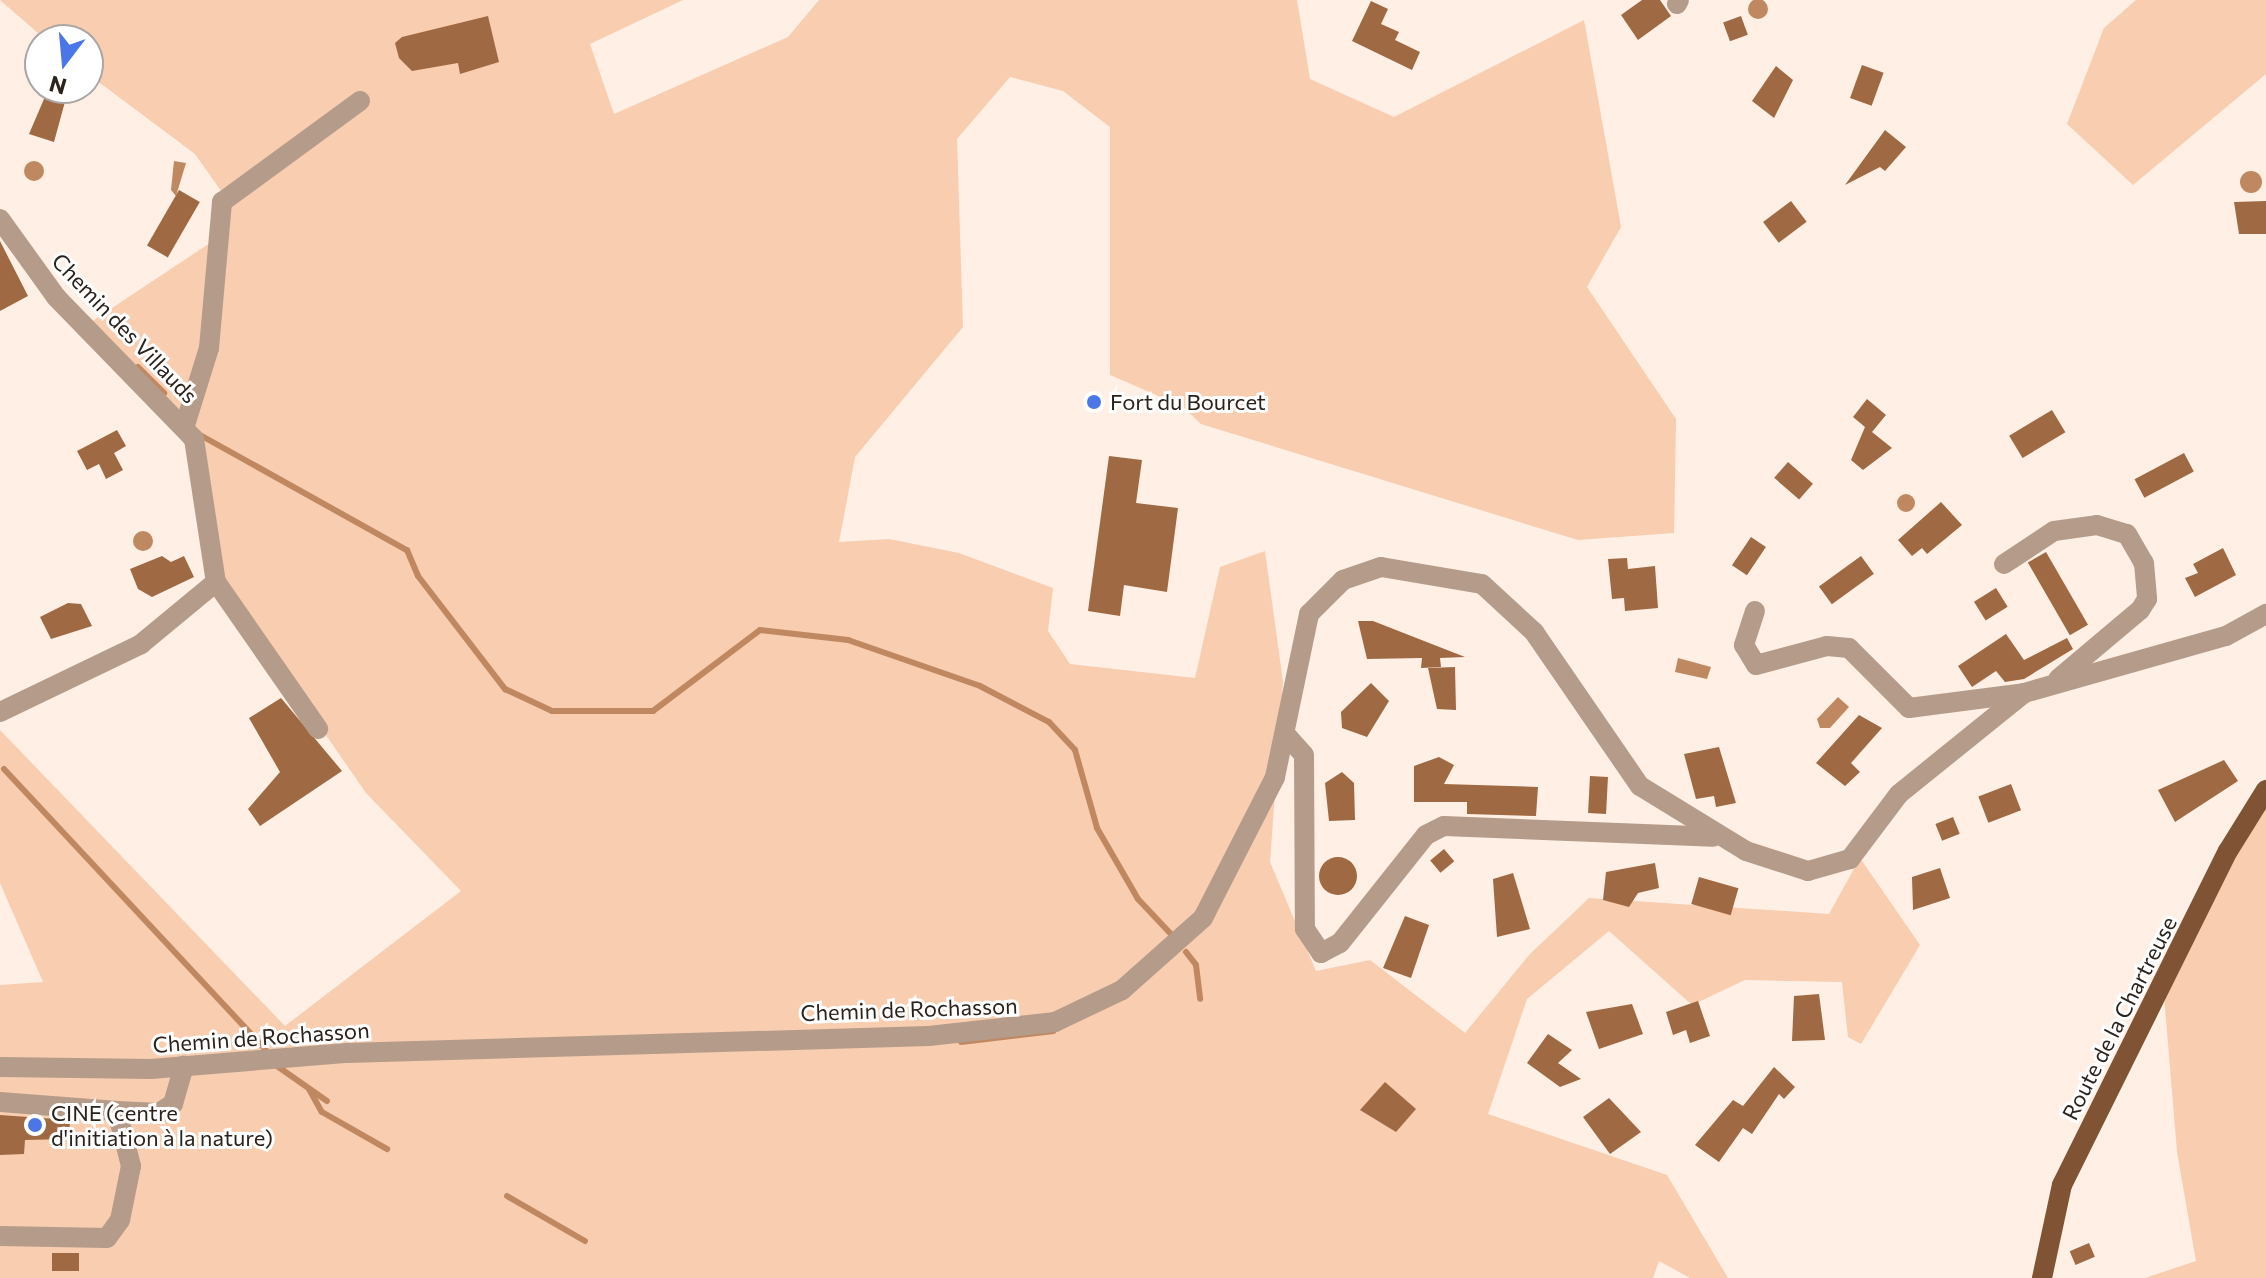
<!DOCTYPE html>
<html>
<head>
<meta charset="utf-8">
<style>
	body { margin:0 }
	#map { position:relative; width:2266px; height:1278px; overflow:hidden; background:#ffefe5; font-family:Commissioner,sans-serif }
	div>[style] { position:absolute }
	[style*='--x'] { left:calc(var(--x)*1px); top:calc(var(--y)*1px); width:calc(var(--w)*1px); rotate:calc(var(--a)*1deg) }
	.green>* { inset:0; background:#f8cdb0 }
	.water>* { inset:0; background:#bf8861 }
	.round { border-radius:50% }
	.stream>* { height:6px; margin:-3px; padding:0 3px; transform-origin:3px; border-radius:3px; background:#bf8861 }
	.building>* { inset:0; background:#9f6943; transform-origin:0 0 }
	.minor>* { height:20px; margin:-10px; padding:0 10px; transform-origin:10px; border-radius:10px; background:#b59b8a }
	.major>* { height:20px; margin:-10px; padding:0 10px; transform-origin:10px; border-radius:10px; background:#7f5334 }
	.dots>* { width:22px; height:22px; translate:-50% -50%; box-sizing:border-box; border:4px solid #fff; border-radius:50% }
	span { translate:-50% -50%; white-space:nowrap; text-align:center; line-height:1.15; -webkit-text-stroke:6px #fff; paint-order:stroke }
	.street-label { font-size:22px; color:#2b221c }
	.poi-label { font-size:22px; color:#2b221c }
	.left { translate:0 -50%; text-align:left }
	.north { position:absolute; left:24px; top:24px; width:80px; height:80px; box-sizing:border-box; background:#fff; border:2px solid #aaa7a4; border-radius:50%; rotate:196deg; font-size:22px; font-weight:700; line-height:32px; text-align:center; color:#2b221c }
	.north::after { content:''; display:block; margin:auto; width:28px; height:36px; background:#4a76e8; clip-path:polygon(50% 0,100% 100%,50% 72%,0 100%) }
</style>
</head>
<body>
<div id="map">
	<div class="green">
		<div style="clip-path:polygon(0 0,683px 0,590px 44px,614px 114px,788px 37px,819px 0,1297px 0,1310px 79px,1394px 117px,1584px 20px,1621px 227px,1587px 287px,1676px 419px,1674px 533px,1578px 540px,1201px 424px,1182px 406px,1110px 375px,1110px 127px,1063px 91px,1010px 77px,957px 139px,963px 327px,855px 457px,839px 542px,889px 539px,959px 553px,1053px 588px,1048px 631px,1070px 664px,1195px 678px,1220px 567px,1265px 551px,1283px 682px,1270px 862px,1316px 971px,1370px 960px,1465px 1033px,1530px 954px,1589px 898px,1829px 914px,1860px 858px,1920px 945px,1861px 1044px,1848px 1037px,1842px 982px,1745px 980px,1692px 1005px,1609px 931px,1527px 999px,1488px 1114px,1667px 1175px,1728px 1278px,1690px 1278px,1659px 1261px,1653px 1278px,0 1278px,0 985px,43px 982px,0 883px,0 730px,285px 1026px,461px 891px,366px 793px,216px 576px,197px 453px,85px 326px,216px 239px,226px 198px,195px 154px,88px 74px,88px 40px,46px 40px)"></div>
		<div style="clip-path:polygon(2136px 0,2266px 0,2266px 74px,2133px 185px,2067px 124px,2104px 28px)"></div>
		<div style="clip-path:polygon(2266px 804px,2266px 1278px,2145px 1278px,2196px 1261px,2177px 1152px,2164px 995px,2237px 843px)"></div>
	</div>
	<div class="water">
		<div class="round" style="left:1748px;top:-1px;width:20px;height:20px"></div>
		<div class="round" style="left:24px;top:161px;width:20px;height:20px"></div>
		<div style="clip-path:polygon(174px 161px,186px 163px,176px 196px,171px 190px)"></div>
		<div class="round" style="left:2240px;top:171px;width:22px;height:22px"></div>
		<div class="round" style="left:1897px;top:494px;width:18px;height:18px"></div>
		<div class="round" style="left:133px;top:531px;width:20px;height:20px"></div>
		<div style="clip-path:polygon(1678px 658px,1711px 667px,1707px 679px,1675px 672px)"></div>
		<div style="clip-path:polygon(1838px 697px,1849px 707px,1830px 728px,1820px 728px,1817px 719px)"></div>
	</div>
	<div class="stream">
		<div style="--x:138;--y:367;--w:37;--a:45"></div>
		<div style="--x:200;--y:435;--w:237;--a:29.1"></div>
		<div style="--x:407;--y:550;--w:28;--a:67"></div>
		<div style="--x:418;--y:576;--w:143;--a:52.4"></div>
		<div style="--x:505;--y:689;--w:52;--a:25.1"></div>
		<div style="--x:552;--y:711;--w:101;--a:0"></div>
		<div style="--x:653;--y:711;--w:134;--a:-37.1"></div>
		<div style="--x:760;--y:630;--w:89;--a:6.5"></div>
		<div style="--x:848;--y:640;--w:140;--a:19.2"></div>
		<div style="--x:980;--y:686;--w:78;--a:27.6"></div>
		<div style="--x:1049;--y:722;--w:38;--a:47"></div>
		<div style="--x:1075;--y:750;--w:81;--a:74.2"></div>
		<div style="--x:1097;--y:828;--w:82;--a:60"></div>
		<div style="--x:1138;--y:899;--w:48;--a:46.7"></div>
		<div style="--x:4;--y:769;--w:383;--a:47"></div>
		<div style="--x:1186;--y:952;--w:16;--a:52"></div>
		<div style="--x:1196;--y:965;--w:34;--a:83"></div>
		<div style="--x:961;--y:1042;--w:93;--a:-6.8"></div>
		<div style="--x:277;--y:1066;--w:61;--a:35"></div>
		<div style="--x:309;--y:1089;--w:26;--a:61"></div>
		<div style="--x:322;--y:1112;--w:75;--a:29.6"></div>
		<div style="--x:507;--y:1196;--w:90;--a:30"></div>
	</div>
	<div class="building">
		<div style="clip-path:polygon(1642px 0,1660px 0,1671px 16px,1638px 40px,1621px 15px)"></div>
		<div style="clip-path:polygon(1371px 1px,1388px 9px,1381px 24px,1399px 32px,1395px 40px,1420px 52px,1412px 70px,1352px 41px)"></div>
		<div style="clip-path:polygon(488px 16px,499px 62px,460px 74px,458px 63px,412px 71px,399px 58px,395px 43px,402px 37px)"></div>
		<div style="left:1741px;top:16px;width:20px;height:19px;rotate:70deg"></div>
		<div style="left:1862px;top:65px;width:23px;height:35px;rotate:20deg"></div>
		<div style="clip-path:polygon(1776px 66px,1793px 80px,1774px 118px,1752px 101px)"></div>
		<div style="clip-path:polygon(47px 92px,66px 98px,54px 142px,29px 134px)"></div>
		<div style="clip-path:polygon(1885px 130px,1906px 147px,1885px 171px,1880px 167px,1845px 185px)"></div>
		<div style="left:179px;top:190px;width:24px;height:64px;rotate:30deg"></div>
		<div style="left:1791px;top:201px;width:26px;height:35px;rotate:53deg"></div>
		<div style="clip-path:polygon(2266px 201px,2266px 234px,2239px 234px,2234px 202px)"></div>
		<div style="clip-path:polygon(0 241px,28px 296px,0 311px)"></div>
		<div style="clip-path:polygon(1867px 399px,1886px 415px,1872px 432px,1892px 448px,1863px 470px,1851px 460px,1865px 427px,1853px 417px)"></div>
		<div style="left:2052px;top:410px;width:26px;height:50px;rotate:59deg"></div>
		<div style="clip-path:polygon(117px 430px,126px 446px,114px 453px,123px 470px,106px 479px,99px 464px,87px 470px,77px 451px)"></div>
		<div style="left:2184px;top:453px;width:21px;height:56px;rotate:62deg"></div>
		<div style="clip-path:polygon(1109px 456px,1142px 460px,1136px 503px,1178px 508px,1167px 592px,1124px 585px,1120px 616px,1088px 611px)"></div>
		<div style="left:1788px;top:462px;width:33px;height:21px;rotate:41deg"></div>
		<div style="clip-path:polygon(1941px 502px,1962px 525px,1927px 554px,1922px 548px,1912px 556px,1898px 540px)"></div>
		<div style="left:1751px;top:537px;width:18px;height:34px;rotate:34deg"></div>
		<div style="clip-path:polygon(2223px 548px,2236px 575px,2195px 597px,2185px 578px,2198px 573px,2193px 564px)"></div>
		<div style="left:2046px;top:552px;width:84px;height:21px;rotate:60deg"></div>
		<div style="clip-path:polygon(162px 556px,171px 562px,184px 556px,194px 577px,152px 597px,138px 589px,130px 569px)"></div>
		<div style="left:1861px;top:556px;width:22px;height:52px;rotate:54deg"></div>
		<div style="clip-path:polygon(1627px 558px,1628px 569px,1655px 566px,1658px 608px,1625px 611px,1624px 598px,1612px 599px,1608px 559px)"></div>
		<div style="left:1996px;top:588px;width:22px;height:26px;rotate:58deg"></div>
		<div style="clip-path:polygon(68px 603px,81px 604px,92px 626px,51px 639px,40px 617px)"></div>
		<div style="clip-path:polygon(1358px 621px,1373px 621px,1465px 657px,1440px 658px,1441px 667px,1421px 668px,1422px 658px,1367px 659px)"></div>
		<div style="clip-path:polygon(2006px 634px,2024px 660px,2067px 638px,2073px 649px,2024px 679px,2005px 682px,1996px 671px,1972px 687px,1958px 666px)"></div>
		<div style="clip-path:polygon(1455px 667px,1456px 710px,1437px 709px,1428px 668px)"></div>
		<div style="clip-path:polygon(1371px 683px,1389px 701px,1367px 737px,1342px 728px,1341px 712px)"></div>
		<div style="clip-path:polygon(281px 698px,342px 771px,260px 826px,248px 809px,280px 772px,249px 718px)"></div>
		<div style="clip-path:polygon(1859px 715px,1882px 728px,1851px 763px,1860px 772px,1845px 786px,1816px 763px)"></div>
		<div style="clip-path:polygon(1719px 747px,1736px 803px,1716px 807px,1714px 796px,1696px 799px,1684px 754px)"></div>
		<div style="clip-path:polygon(1439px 757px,1454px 765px,1444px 784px,1538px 787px,1536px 816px,1467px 814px,1467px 802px,1414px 802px,1414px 766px)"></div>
		<div style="clip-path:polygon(2224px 760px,2238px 781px,2175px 822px,2158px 790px)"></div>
		<div style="clip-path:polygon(1342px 772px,1354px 783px,1355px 820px,1329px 821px,1325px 783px)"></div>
		<div style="left:1590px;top:776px;width:18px;height:37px;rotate:3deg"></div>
		<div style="left:2011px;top:784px;width:28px;height:35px;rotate:69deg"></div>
		<div style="left:1953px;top:817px;width:18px;height:19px;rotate:68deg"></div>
		<div style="left:1444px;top:849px;width:16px;height:18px;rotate:50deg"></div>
		<div class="round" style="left:1319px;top:857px;width:38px;height:38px"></div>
		<div style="clip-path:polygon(1655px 863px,1659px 888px,1638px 893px,1629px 907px,1603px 900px,1606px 872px)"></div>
		<div style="clip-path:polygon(1940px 868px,1950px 898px,1913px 910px,1912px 877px)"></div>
		<div style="clip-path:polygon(1513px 873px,1530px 929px,1497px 937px,1493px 879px)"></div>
		<div style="left:1699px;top:877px;width:41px;height:28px;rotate:16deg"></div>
		<div style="clip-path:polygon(1405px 916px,1429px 925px,1411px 978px,1383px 968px)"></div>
		<div style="clip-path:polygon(1819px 994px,1825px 1040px,1792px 1041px,1794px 996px)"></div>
		<div style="clip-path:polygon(1698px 1001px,1710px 1036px,1690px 1043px,1686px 1030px,1673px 1035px,1666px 1012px)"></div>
		<div style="clip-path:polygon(1632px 1004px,1643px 1034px,1599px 1049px,1586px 1012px)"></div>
		<div style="clip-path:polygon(1548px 1034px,1572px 1050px,1558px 1063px,1581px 1079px,1560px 1087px,1527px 1063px)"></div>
		<div style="clip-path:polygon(1774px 1067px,1795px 1087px,1784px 1099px,1779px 1094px,1752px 1134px,1743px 1128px,1719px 1162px,1695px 1145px,1733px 1100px,1743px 1106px)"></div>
		<div style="clip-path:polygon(1385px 1082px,1416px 1109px,1396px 1132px,1360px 1110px)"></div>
		<div style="clip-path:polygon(1609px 1098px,1641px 1132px,1610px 1154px,1583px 1117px)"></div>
		<div style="clip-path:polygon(0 1115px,70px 1120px,69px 1139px,25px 1140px,24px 1154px,0 1155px)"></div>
		<div style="left:2089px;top:1243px;width:15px;height:21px;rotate:67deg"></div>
		<div style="left:52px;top:1253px;width:27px;height:18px"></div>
	</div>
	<div class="minor">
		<div style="--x:1677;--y:4;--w:4;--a:-63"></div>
		<div style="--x:0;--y:219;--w:96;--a:54.3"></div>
		<div style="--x:56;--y:297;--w:198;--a:45.8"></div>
		<div style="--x:194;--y:439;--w:145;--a:81.3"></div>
		<div style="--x:216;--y:582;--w:179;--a:55.2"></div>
		<div style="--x:185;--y:425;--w:81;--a:-72.7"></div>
		<div style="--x:209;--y:348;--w:147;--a:-84.9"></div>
		<div style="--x:222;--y:202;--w:171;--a:-36.2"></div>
		<div style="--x:2004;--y:564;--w:60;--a:-33.4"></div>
		<div style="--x:2054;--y:531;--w:43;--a:-7.9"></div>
		<div style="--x:2097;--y:525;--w:31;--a:17"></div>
		<div style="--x:2127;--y:534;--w:34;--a:60"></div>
		<div style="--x:2144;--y:563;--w:36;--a:85"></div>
		<div style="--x:2147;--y:599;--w:13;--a:122"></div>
		<div style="--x:2140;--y:610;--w:107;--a:139.9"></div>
		<div style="--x:1755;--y:611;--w:36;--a:108"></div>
		<div style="--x:1744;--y:645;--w:23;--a:59"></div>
		<div style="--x:1756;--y:665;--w:73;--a:-15"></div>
		<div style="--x:1827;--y:646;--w:22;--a:5"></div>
		<div style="--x:1849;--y:648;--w:85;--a:45"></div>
		<div style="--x:1909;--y:708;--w:116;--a:-7.4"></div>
		<div style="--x:0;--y:712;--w:157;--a:-25.7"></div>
		<div style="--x:141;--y:644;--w:97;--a:-39.6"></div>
		<div style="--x:1287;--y:736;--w:25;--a:48"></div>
		<div style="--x:1304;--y:755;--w:174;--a:89.7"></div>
		<div style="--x:1305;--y:929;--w:29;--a:56"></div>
		<div style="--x:1321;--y:953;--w:21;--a:-28"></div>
		<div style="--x:1340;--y:943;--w:138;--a:-51.5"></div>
		<div style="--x:1426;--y:835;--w:20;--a:-27"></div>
		<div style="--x:1444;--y:826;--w:269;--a:2.3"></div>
		<div style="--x:0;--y:1067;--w:151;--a:0.8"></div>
		<div style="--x:151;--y:1069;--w:197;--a:-4.7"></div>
		<div style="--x:347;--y:1053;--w:582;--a:-1.67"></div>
		<div style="--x:929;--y:1036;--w:127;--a:-6.3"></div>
		<div style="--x:1055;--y:1022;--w:74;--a:-25.5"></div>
		<div style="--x:1122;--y:990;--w:108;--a:-41.6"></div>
		<div style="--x:1203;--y:918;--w:158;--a:-62.9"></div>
		<div style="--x:1275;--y:777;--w:167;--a:-78.2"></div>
		<div style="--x:1309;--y:614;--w:48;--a:-45"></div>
		<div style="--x:1343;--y:580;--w:40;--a:-18.9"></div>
		<div style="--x:1381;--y:567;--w:102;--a:9.6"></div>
		<div style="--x:1482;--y:584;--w:71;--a:42.7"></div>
		<div style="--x:1534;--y:632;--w:187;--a:55.5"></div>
		<div style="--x:1640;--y:786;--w:124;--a:31.5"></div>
		<div style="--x:1746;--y:851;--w:65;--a:17.9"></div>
		<div style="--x:1808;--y:871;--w:44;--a:-15.9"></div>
		<div style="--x:1850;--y:859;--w:81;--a:-53"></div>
		<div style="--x:1899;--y:794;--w:161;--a:-38.9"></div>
		<div style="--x:2024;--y:693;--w:210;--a:-15.8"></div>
		<div style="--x:2226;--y:636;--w:46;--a:-28.8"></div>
		<div style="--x:0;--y:1102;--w:117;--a:4.4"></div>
		<div style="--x:117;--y:1111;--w:57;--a:75.7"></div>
		<div style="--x:131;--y:1166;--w:55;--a:101.5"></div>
		<div style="--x:120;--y:1220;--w:22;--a:126"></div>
		<div style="--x:107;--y:1238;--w:107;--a:-178.9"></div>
		<div style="--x:117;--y:1111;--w:42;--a:2.7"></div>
		<div style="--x:159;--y:1113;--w:17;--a:-33"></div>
		<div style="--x:173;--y:1104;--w:40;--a:-74"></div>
	</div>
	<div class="major">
		<div style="--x:2042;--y:1278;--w:95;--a:-77.9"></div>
		<div style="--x:2062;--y:1185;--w:373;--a:-63.6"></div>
		<div style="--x:2228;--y:851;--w:72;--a:-58.1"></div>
	</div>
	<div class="dots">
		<div style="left:1094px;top:402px;background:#4a76e8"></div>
		<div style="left:35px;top:1125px;background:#4a76e8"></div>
	</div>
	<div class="street-label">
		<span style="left:125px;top:328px;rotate:46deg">Chemin des Villauds</span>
		<span style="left:909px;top:1009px;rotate:-2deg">Chemin de Rochasson</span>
		<span style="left:2119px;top:1018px;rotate:-63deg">Route de la Chartreuse</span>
		<span style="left:261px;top:1037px;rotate:-4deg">Chemin de Rochasson</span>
	</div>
	<div class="poi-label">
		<span class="left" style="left:1110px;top:402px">Fort du Bourcet</span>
		<span class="left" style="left:51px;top:1125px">CINE (centre<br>d'initiation à la nature)</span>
	</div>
	<div class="north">N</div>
</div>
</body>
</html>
